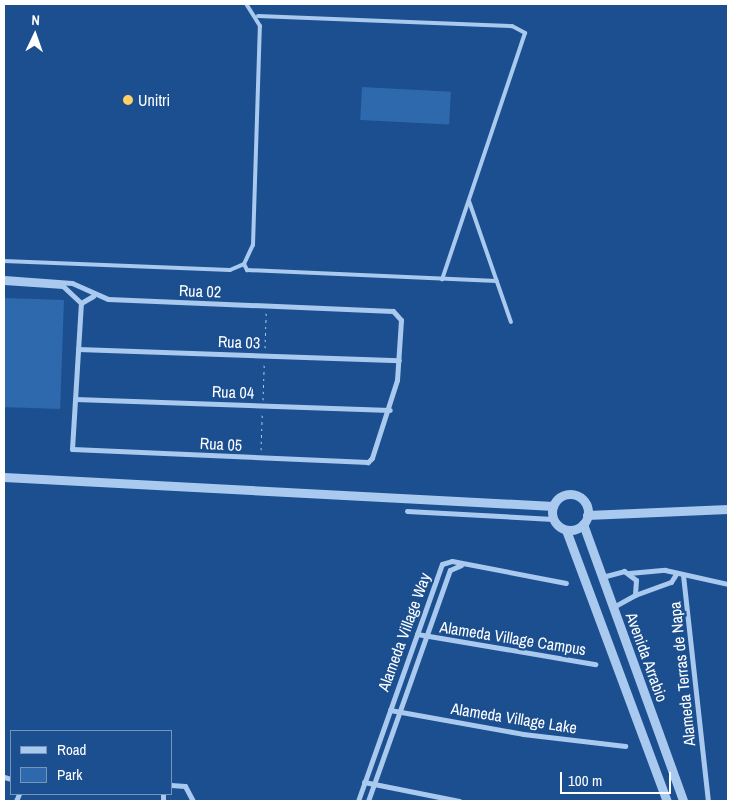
<!DOCTYPE html>
<html>
<head>
<meta charset="utf-8">
<style>
	body { margin:0 }
	#map { position:relative; width:732px; height:805px; overflow:hidden; background:#1b4f8f; font-family:"Archivo Narrow",sans-serif }
	div>[style] { position:absolute }
	[style*='--x'] { left:calc(var(--x)*1px); top:calc(var(--y)*1px); width:calc(var(--w)*1px); rotate:calc(var(--a)*1deg) }
	.green>* { inset:0; background:#2e69ad; transform-origin:0 0 }
	.path>* { height:1px; margin-top:-0.5px; transform-origin:0; background:repeating-linear-gradient(90deg,#a9c9ee 0 2.5px,transparent 0 6.5px) }
	.service>* { height:4px; margin:-2px; padding:0 2px; transform-origin:2px; border-radius:2px; background:#a9c9ee }
	.minor>* { height:5px; margin:-2.5px; padding:0 2.5px; transform-origin:2.5px; border-radius:2.5px; background:#a9c9ee }
	.tertiary>* { height:9px; margin:-4.5px; padding:0 4.5px; transform-origin:4.5px; border-radius:4.5px; background:#a9c9ee }
	.tertiary>.ring { margin:-4.5px; padding:0; box-sizing:content-box; background:none; border:9px solid #a9c9ee; border-radius:50% }
	.dots>* { width:14px; height:14px; translate:-50% -50%; box-sizing:border-box; border:2px solid #1b4f8f; border-radius:50% }
	span { translate:-50% -50%; white-space:nowrap; text-align:center; line-height:1.15; -webkit-text-stroke:4.5px #1b4f8f; paint-order:stroke }
	.poi-label { font-size:16px; color:#fff }
	.left { translate:0 -50%; text-align:left }
	.street-label { font-size:16px; color:#fff }
	.frame { position:absolute; inset:0; border:5px solid #fff; pointer-events:none }
	.legend { position:absolute; left:10px; top:730px; width:162px; height:65px; box-sizing:border-box; background:#1b4f8f; border:1px solid #7695bc; margin:0; padding:6px 9px; list-style:none; font-size:15px; color:#fff }
	.legend li { display:flex; align-items:center; gap:10px; height:25px }
	.legend b { width:25px; border:1px solid #7695bc }
	.north { position:absolute; left:10px; top:10px; width:50px; height:50px; -webkit-text-stroke:4px #1b4f8f; paint-order:stroke; rotate:3deg; font-size:14px; font-weight:700; line-height:20px; text-align:center; color:#fff }
	.north::after { content:''; display:block; margin:auto; width:18px; height:22px; background:#fff; clip-path:polygon(50% 0,100% 100%,50% 72%,0 100%) }
	.scale { position:absolute; left:560px; top:772px; width:111px; height:22px; box-sizing:border-box; border:2px solid #fff; border-top:0; padding-left:6px; font-size:15px; line-height:18px; white-space:nowrap; color:#fff; -webkit-text-stroke:4px #1b4f8f; paint-order:stroke }
</style>
</head>
<body>
<div id="map">
	<div class="green">
		<div style="left:362px;top:87px;width:89px;height:33px;rotate:3deg"></div>
		<div style="left:4px;top:298px;width:60px;height:109px;rotate:2deg"></div>
	</div>
	<div class="path">
		<div style="--x:265;--y:348;--w:36;--a:-88"></div>
		<div style="--x:263;--y:400;--w:38;--a:-88"></div>
		<div style="--x:261;--y:450;--w:38;--a:-88"></div>
	</div>
	<div class="service">
		<div style="--x:258;--y:16;--w:254;--a:2.3"></div>
		<div style="--x:512;--y:26;--w:15;--a:28"></div>
		<div style="--x:525;--y:33;--w:260;--a:108.6"></div>
		<div style="--x:469;--y:201;--w:128;--a:70.9"></div>
		<div style="--x:4;--y:261;--w:226;--a:2.3"></div>
		<div style="--x:230;--y:270;--w:15;--a:-23"></div>
		<div style="--x:244;--y:264;--w:21;--a:-65"></div>
		<div style="--x:253;--y:245;--w:219;--a:-88.2"></div>
		<div style="--x:260;--y:26;--w:26;--a:-122"></div>
		<div style="--x:244;--y:264;--w:7;--a:63"></div>
		<div style="--x:247;--y:270;--w:250;--a:2.5"></div>
	</div>
	<div class="minor">
		<div style="--x:4;--y:278;--w:68;--a:4.2"></div>
		<div style="--x:72;--y:283;--w:39;--a:24"></div>
		<div style="--x:108;--y:299;--w:285;--a:2.4"></div>
		<div style="--x:393;--y:311;--w:12;--a:48"></div>
		<div style="--x:401;--y:320;--w:60;--a:93.8"></div>
		<div style="--x:397;--y:380;--w:82;--a:107.8"></div>
		<div style="--x:372;--y:458;--w:6;--a:135"></div>
		<div style="--x:368;--y:462;--w:296;--a:-177.5"></div>
		<div style="--x:72;--y:449;--w:146;--a:-86.5"></div>
		<div style="--x:81;--y:303;--w:25;--a:-137"></div>
		<div style="--x:63;--y:286;--w:59;--a:-176.1"></div>
		<div style="--x:81;--y:303;--w:14;--a:-30"></div>
		<div style="--x:78;--y:349;--w:321;--a:2"></div>
		<div style="--x:75;--y:399;--w:315;--a:2"></div>
		<div style="--x:407;--y:511;--w:146;--a:3.1"></div>
		<div style="--x:629;--y:573;--w:36;--a:-5"></div>
		<div style="--x:665;--y:570;--w:65;--a:12.5"></div>
		<div style="--x:683;--y:575;--w:227;--a:83.7"></div>
		<div style="--x:602;--y:577;--w:23;--a:-15"></div>
		<div style="--x:624;--y:571;--w:15;--a:37"></div>
		<div style="--x:636;--y:580;--w:15;--a:94"></div>
		<div style="--x:635;--y:595;--w:25;--a:151"></div>
		<div style="--x:635;--y:595;--w:38;--a:-20"></div>
		<div style="--x:671;--y:582;--w:9;--a:-58"></div>
		<div style="--x:417;--y:634;--w:181;--a:9.6"></div>
		<div style="--x:390;--y:710;--w:135;--a:10.2"></div>
		<div style="--x:523;--y:734;--w:103;--a:6.7"></div>
		<div style="--x:4;--y:777;--w:7;--a:16"></div>
		<div style="--x:364;--y:782;--w:97;--a:11.3"></div>
		<div style="--x:171;--y:785;--w:14;--a:4"></div>
		<div style="--x:185;--y:786;--w:17;--a:62"></div>
		<div style="--x:16;--y:801;--w:8;--a:-67"></div>
		<div style="--x:163;--y:801;--w:7;--a:-90"></div>
		<div style="--x:358;--y:801;--w:251;--a:-70.5"></div>
		<div style="--x:442;--y:564;--w:10;--a:-17"></div>
		<div style="--x:452;--y:561;--w:116;--a:10.9"></div>
		<div style="--x:368;--y:801;--w:245;--a:-70.5"></div>
		<div style="--x:450;--y:570;--w:12;--a:-24"></div>
	</div>
	<div class="tertiary">
		<div style="--x:4;--y:477;--w:550;--a:3.02"></div>
		<div class="ring" style="left:552px;top:494px;width:27px;height:27px"></div>
		<div style="--x:587;--y:515;--w:141;--a:-2.4"></div>
		<div style="--x:583;--y:524;--w:294;--a:70.1"></div>
		<div style="--x:566;--y:530;--w:289;--a:69.6"></div>
	</div>
	<div class="dots">
		<div style="left:128px;top:100px;background:#ffd166"></div>
	</div>
	<div class="poi-label">
		<span class="left" style="left:138px;top:100px">Unitri</span>
	</div>
	<div class="street-label">
		<span style="left:200px;top:291px;rotate:2deg">Rua 02</span>
		<span style="left:239px;top:342px;rotate:2deg">Rua 03</span>
		<span style="left:233px;top:392px;rotate:2deg">Rua 04</span>
		<span style="left:221px;top:444px;rotate:3deg">Rua 05</span>
		<span style="left:404px;top:632px;rotate:-70deg">Alameda Village Way</span>
		<span style="left:513px;top:638px;rotate:9deg">Alameda Village Campus</span>
		<span style="left:647px;top:657px;rotate:70deg">Avenida Arrabio</span>
		<span style="left:682px;top:674px;rotate:-96deg">Alameda Terras de Napa</span>
		<span style="left:514px;top:718px;rotate:9deg">Alameda Village Lake</span>
	</div>
	<div class="frame"></div>
	<ul class="legend">
	<li><b style="height:6px;background:#a9c9ee"></b>Road</li>
	<li><b style="height:14px;background:#2e69ad"></b>Park</li>
	</ul>
	<div class="north">N</div>
	<div class="scale">100 m</div>
</div>
</body>
</html>
